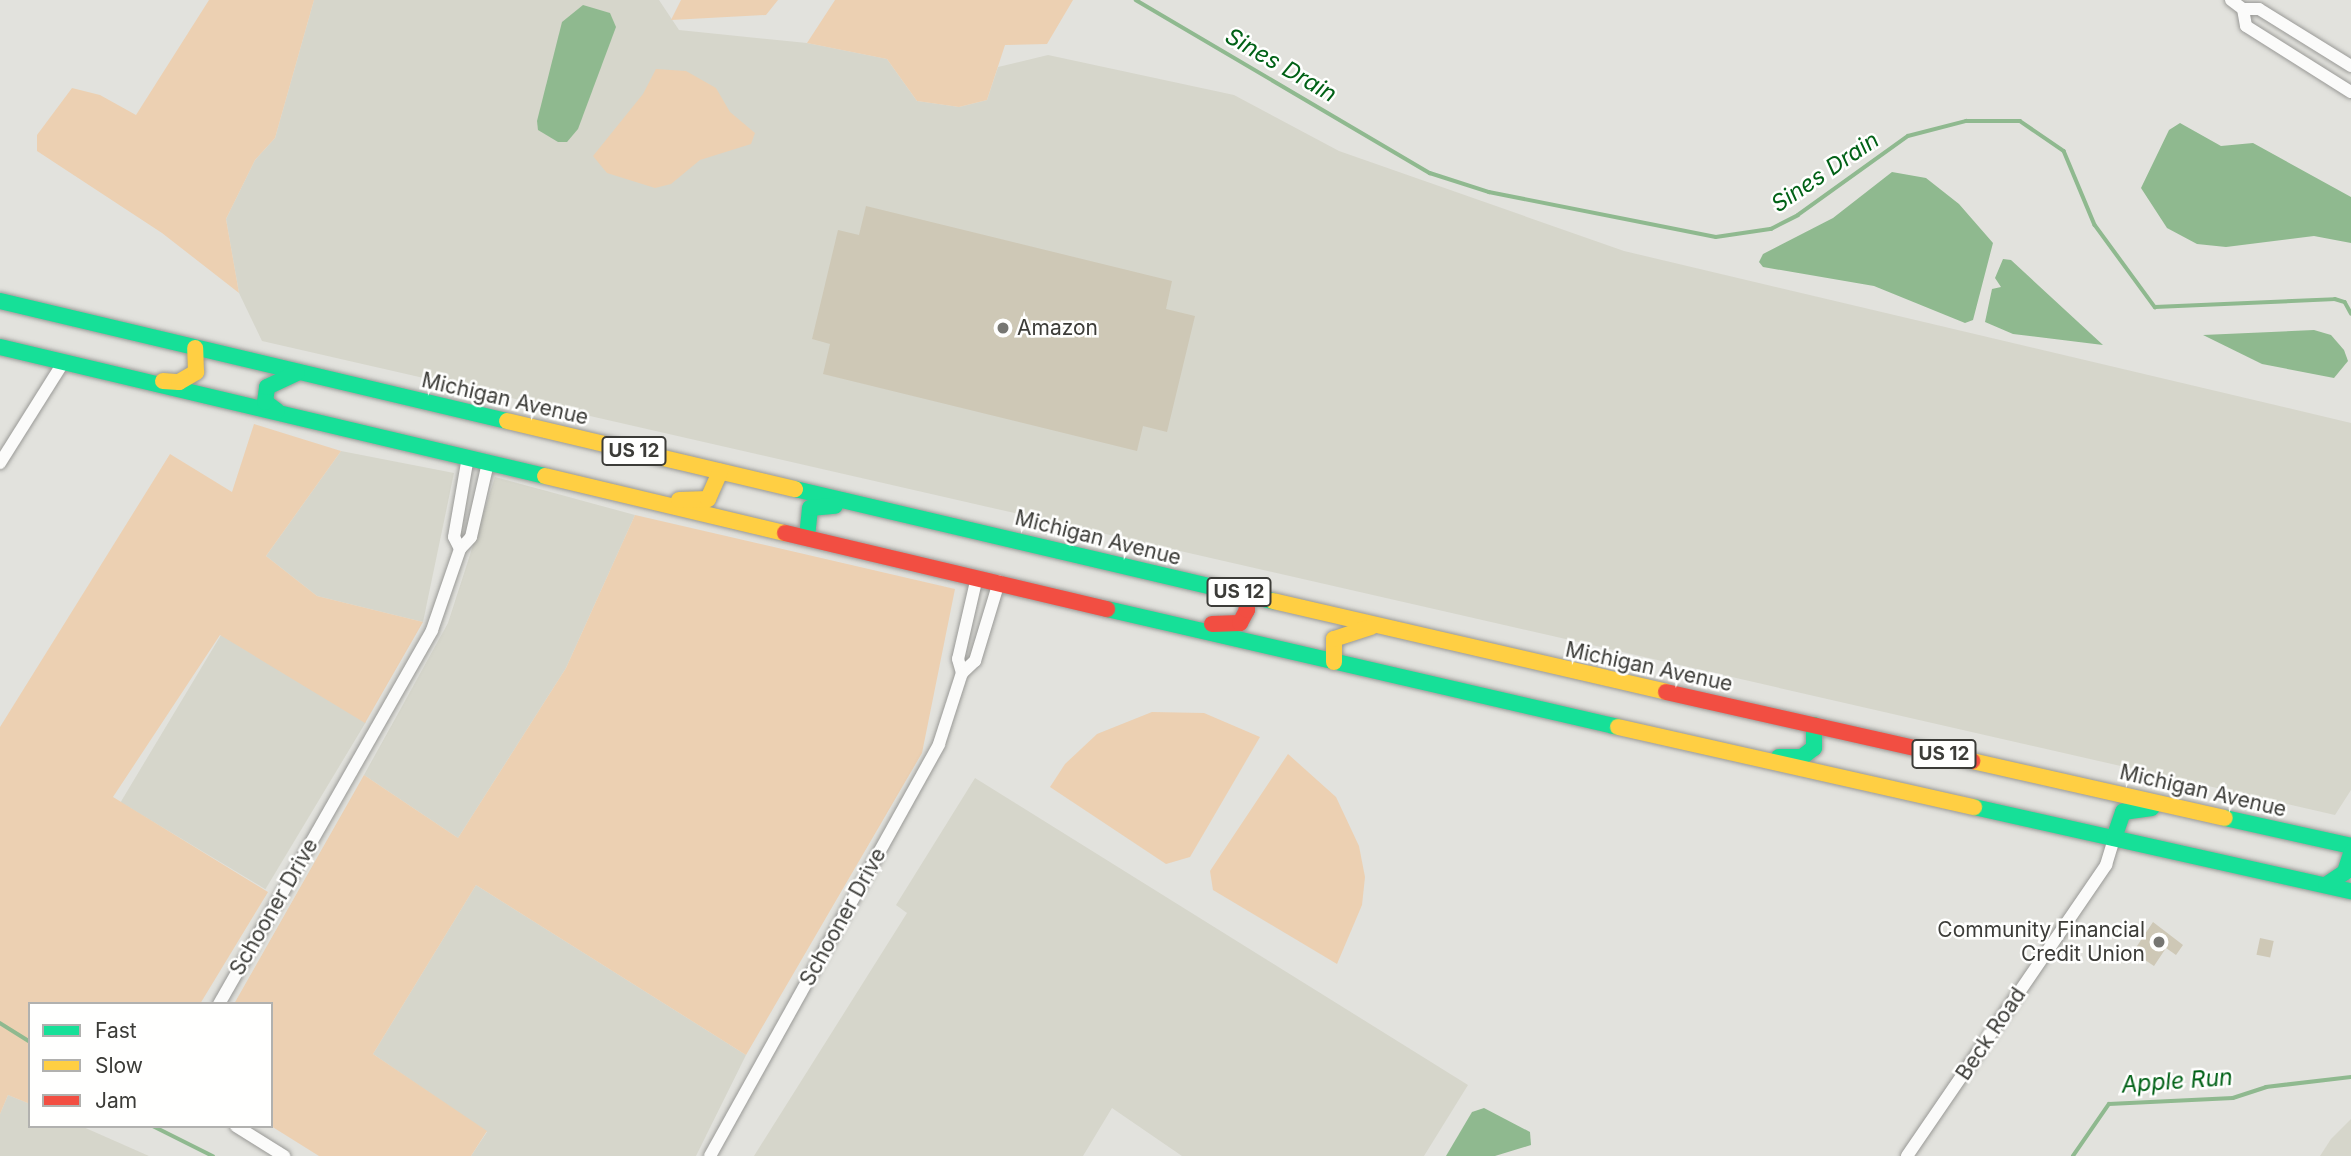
<!DOCTYPE html>
<html>
<head>
<meta charset="utf-8">
<style>
	body { margin:0 }
	#map { position:relative; width:2351px; height:1156px; overflow:hidden; background:#e2e2dd; font-family:Inter,sans-serif }
	div>[style] { position:absolute }
	[style*='--x'] { left:calc(var(--x)*1px); top:calc(var(--y)*1px); width:calc(var(--w)*1px); rotate:calc(var(--a)*1deg) }
	.built>* { inset:0; background:#d6d6cb; transform-origin:0 0 }
	.green>* { inset:0; background:#ecd0b2 }
	.water>* { inset:0; background:#8fb98f }
	.stream>* { height:3.5px; margin:-1.75px; padding:0 1.75px; transform-origin:1.75px; border-radius:1.75px; background:#8fb98f }
	.building>* { inset:0; background:#cec8b6; transform-origin:0 0 }
	.roads { filter:drop-shadow(0 0 2px #999996) drop-shadow(0 0 2px #999996) }
	.street>* { height:12px; margin:-6px; padding:0 6px; transform-origin:6px; border-radius:6px; background:#fbfbfa }
	.fast>* { height:16px; margin:-8px; padding:0 8px; transform-origin:8px; border-radius:8px; background:#16e098 }
	.slow>* { height:16px; margin:-8px; padding:0 8px; transform-origin:8px; border-radius:8px; background:#ffcf43 }
	.jam>* { height:16px; margin:-8px; padding:0 8px; transform-origin:8px; border-radius:8px; background:#f24e42 }
	.dots>* { width:19px; height:19px; translate:-50% -50%; box-sizing:border-box; border:4px solid #fffffe; border-radius:50% }
	span { translate:-50% -50%; white-space:nowrap; text-align:center; line-height:1.15; -webkit-text-stroke:5px #fffffe; paint-order:stroke }
	.shield-label span { padding:2px 5px; background:#fffffe; border:2px solid; border-radius:5px; -webkit-text-stroke-width:0 }
	.shield-label { font-size:19px; color:#3c3c38; font-weight:700 }
	.poi-label { font-size:21px; color:#3c3c38 }
	.left { translate:0 -50%; text-align:left }
	.right { translate:-100% -50%; text-align:right }
	.street-label { font-size:21px; color:#3c3c38 }
	.water-label { font-size:23px; color:#006116; font-style:italic }
	.legend { position:absolute; left:28px; top:1002px; width:245px; height:126px; box-sizing:border-box; background:#fffffe; border:2px solid #b1b1af; margin:0; padding:9px 12px; list-style:none; font-size:21px; color:#3c3c38 }
	.legend li { display:flex; align-items:center; gap:14px; height:35px }
	.legend b { width:35px; border:2px solid #b1b1af }
</style>
</head>
<body>
<div id="map">
	<div class="built">
		<div style="clip-path:polygon(314px 0,659px 0,679px 30px,807px 43px,887px 59px,917px 101px,959px 107px,987px 100px,998px 67px,1048px 55px,1234px 95px,1339px 151px,1624px 251px,2351px 423px,2351px 790px,2335px 815px,262px 341px,239px 293px,226px 219px,255px 160px,275px 138px)"></div>
		<div style="clip-path:polygon(341px 451px,454px 473px,423px 622px,317px 596px,266px 556px)"></div>
		<div style="clip-path:polygon(495px 477px,635px 515px,566px 668px,458px 838px,364px 775px,448px 623px)"></div>
		<div style="left:221px;top:635px;width:169px;height:195px;rotate:31deg"></div>
		<div style="clip-path:polygon(975px 778px,1468px 1085px,1424px 1156px,1182px 1156px,1112px 1108px,1083px 1156px,754px 1156px,907px 913px,896px 905px)"></div>
		<div style="clip-path:polygon(476px 885px,746px 1055px,696px 1156px,471px 1156px,487px 1132px,373px 1054px)"></div>
		<div style="clip-path:polygon(8px 1095px,30px 1104px,30px 1126px,81px 1126px,149px 1156px,0 1156px,0 1114px)"></div>
		<div style="clip-path:polygon(2351px 1119px,2351px 1156px,2320px 1156px,2331px 1139px)"></div>
	</div>
	<div class="green">
		<div style="clip-path:polygon(209px 0,314px 0,275px 138px,255px 160px,226px 219px,239px 293px,162px 233px,37px 151px,37px 135px,72px 88px,100px 95px,136px 115px)"></div>
		<div style="clip-path:polygon(681px 0,778px 0,766px 15px,671px 20px)"></div>
		<div style="clip-path:polygon(835px 0,1073px 0,1047px 44px,1005px 45px,987px 100px,959px 107px,917px 101px,887px 59px,807px 43px)"></div>
		<div style="clip-path:polygon(656px 69px,686px 71px,716px 88px,730px 112px,755px 133px,751px 144px,700px 160px,671px 184px,655px 188px,607px 173px,593px 156px,643px 94px)"></div>
		<div style="clip-path:polygon(254px 424px,341px 451px,266px 556px,317px 596px,423px 622px,365px 723px,220px 635px,113px 797px,268px 892px,200px 1004px,30px 1004px,30px 1104px,8px 1095px,0 1114px,0 727px,170px 454px,232px 492px)"></div>
		<div style="clip-path:polygon(635px 515px,955px 589px,922px 753px,746px 1055px,476px 885px,373px 1054px,487px 1131px,471px 1156px,319px 1156px,271px 1126px,271px 1004px,234px 1004px,364px 775px,458px 838px,566px 668px)"></div>
		<div style="clip-path:polygon(1152px 712px,1204px 713px,1260px 737px,1190px 857px,1166px 864px,1050px 787px,1065px 764px,1097px 734px)"></div>
		<div style="clip-path:polygon(1288px 754px,1336px 797px,1359px 846px,1365px 877px,1362px 905px,1337px 964px,1213px 890px,1210px 871px)"></div>
	</div>
	<div class="water">
		<div style="clip-path:polygon(583px 5px,610px 13px,616px 27px,578px 129px,567px 142px,558px 142px,538px 130px,537px 121px,562px 22px)"></div>
		<div style="clip-path:polygon(2180px 123px,2221px 146px,2253px 143px,2351px 197px,2351px 243px,2314px 236px,2226px 247px,2197px 244px,2167px 228px,2141px 188px,2169px 130px)"></div>
		<div style="clip-path:polygon(1892px 172px,1926px 178px,1959px 204px,1993px 243px,1973px 320px,1965px 323px,1874px 286px,1763px 267px,1759px 262px,1763px 254px,1833px 218px)"></div>
		<div style="clip-path:polygon(2003px 259px,2011px 260px,2103px 345px,2013px 334px,1985px 322px,1992px 289px,2001px 287px,1995px 278px)"></div>
		<div style="clip-path:polygon(2314px 330px,2331px 335px,2344px 350px,2348px 361px,2334px 378px,2262px 364px,2203px 335px)"></div>
		<div style="clip-path:polygon(1484px 1108px,1530px 1132px,1531px 1145px,1495px 1156px,1446px 1156px,1472px 1112px)"></div>
	</div>
	<div class="stream">
		<div style="--x:1136;--y:0;--w:341;--a:30.5"></div>
		<div style="--x:1430;--y:173;--w:62;--a:17.9"></div>
		<div style="--x:1489;--y:192;--w:231;--a:11.2"></div>
		<div style="--x:1716;--y:237;--w:56;--a:-8.3"></div>
		<div style="--x:1771;--y:229;--w:30;--a:-27"></div>
		<div style="--x:1798;--y:215;--w:135;--a:-35.7"></div>
		<div style="--x:1908;--y:136;--w:60;--a:-14.5"></div>
		<div style="--x:1966;--y:121;--w:54;--a:0"></div>
		<div style="--x:2020;--y:121;--w:53;--a:34.3"></div>
		<div style="--x:2064;--y:151;--w:80;--a:67.3"></div>
		<div style="--x:2095;--y:225;--w:102;--a:53.8"></div>
		<div style="--x:2155;--y:307;--w:180;--a:-2.5"></div>
		<div style="--x:2335;--y:299;--w:10;--a:17"></div>
		<div style="--x:2345;--y:302;--w:13;--a:61"></div>
		<div style="--x:0;--y:1023;--w:36;--a:32"></div>
		<div style="--x:153;--y:1126;--w:67;--a:26.6"></div>
		<div style="--x:2073;--y:1156;--w:63;--a:-55.3"></div>
		<div style="--x:2109;--y:1104;--w:124;--a:-2.8"></div>
		<div style="--x:2233;--y:1098;--w:35;--a:-18"></div>
		<div style="--x:2266;--y:1087;--w:86;--a:-6.7"></div>
	</div>
	<div class="building">
		<div style="clip-path:polygon(866px 206px,1172px 281px,1166px 309px,1195px 316px,1167px 432px,1143px 426px,1137px 451px,823px 374px,830px 344px,812px 339px,838px 230px,859px 235px)"></div>
		<div style="clip-path:polygon(2153px 922px,2183px 945px,2176px 955px,2166px 948px,2154px 966px,2133px 952px)"></div>
		<div style="left:2260px;top:938px;width:14px;height:17px;rotate:12deg"></div>
	</div>
	<div class="roads">
		<div class="street">
			<div style="--x:2231;--y:0;--w:15;--a:37"></div>
			<div style="--x:2243;--y:9;--w:16;--a:0"></div>
			<div style="--x:2259;--y:9;--w:108;--a:31.8"></div>
			<div style="--x:2243;--y:9;--w:17;--a:80"></div>
			<div style="--x:2246;--y:26;--w:124;--a:32.2"></div>
			<div style="--x:468;--y:457;--w:81;--a:99.9"></div>
			<div style="--x:454;--y:537;--w:13;--a:63"></div>
			<div style="--x:460;--y:549;--w:16;--a:-47"></div>
			<div style="--x:471;--y:537;--w:76;--a:-77.1"></div>
			<div style="--x:0;--y:463;--w:118;--a:-57.8"></div>
			<div style="--x:977;--y:577;--w:84;--a:103"></div>
			<div style="--x:958;--y:659;--w:15;--a:74"></div>
			<div style="--x:962;--y:673;--w:18;--a:-43"></div>
			<div style="--x:975;--y:661;--w:83;--a:-73.1"></div>
			<div style="--x:219;--y:1004;--w:430;--a:-60.3"></div>
			<div style="--x:432;--y:630;--w:86;--a:-70.9"></div>
			<div style="--x:236;--y:1126;--w:57;--a:32"></div>
			<div style="--x:710;--y:1156;--w:471;--a:-60.9"></div>
			<div style="--x:939;--y:744;--w:75;--a:-72.1"></div>
			<div style="--x:1907;--y:1156;--w:353;--a:-55.6"></div>
			<div style="--x:2106;--y:865;--w:28;--a:-73"></div>
		</div>
		<div class="fast">
			<div style="--x:0;--y:301;--w:521;--a:13.32"></div>
			<div style="--x:0;--y:347;--w:560;--a:13.32"></div>
			<div style="--x:277;--y:411;--w:15;--a:-143"></div>
			<div style="--x:265;--y:402;--w:15;--a:-82"></div>
			<div style="--x:267;--y:387;--w:33;--a:-25"></div>
			<div style="--x:795;--y:489;--w:491;--a:13.2"></div>
			<div style="--x:807;--y:537;--w:29;--a:-84"></div>
			<div style="--x:810;--y:508;--w:25;--a:-5"></div>
			<div style="--x:1107;--y:609;--w:524;--a:13"></div>
			<div style="--x:1779;--y:757;--w:23;--a:0"></div>
			<div style="--x:1802;--y:757;--w:15;--a:-37"></div>
			<div style="--x:1814;--y:748;--w:23;--a:-90"></div>
			<div style="--x:1974;--y:807;--w:386;--a:12.6"></div>
			<div style="--x:2225;--y:818;--w:129;--a:12.5"></div>
			<div style="--x:2114;--y:838;--w:28;--a:-71"></div>
			<div style="--x:2123;--y:812;--w:29;--a:-8"></div>
			<div style="--x:2326;--y:885;--w:23;--a:-34"></div>
			<div style="--x:2345;--y:872;--w:20;--a:-72"></div>
		</div>
		<div class="slow">
			<div style="--x:163;--y:381;--w:16;--a:4"></div>
			<div style="--x:179;--y:382;--w:20;--a:-30"></div>
			<div style="--x:196;--y:372;--w:24;--a:-92"></div>
			<div style="--x:507;--y:421;--w:296;--a:13.3"></div>
			<div style="--x:545;--y:476;--w:247;--a:13.4"></div>
			<div style="--x:679;--y:500;--w:29;--a:-2"></div>
			<div style="--x:708;--y:499;--w:30;--a:-66"></div>
			<div style="--x:1273;--y:601;--w:403;--a:13"></div>
			<div style="--x:1334;--y:662;--w:23;--a:-90"></div>
			<div style="--x:1334;--y:639;--w:39;--a:-18"></div>
			<div style="--x:1618;--y:727;--w:365;--a:12.7"></div>
			<div style="--x:1972;--y:761;--w:259;--a:12.7"></div>
		</div>
		<div class="jam">
			<div style="--x:785;--y:533;--w:331;--a:13.3"></div>
			<div style="--x:1212;--y:624;--w:28;--a:-2"></div>
			<div style="--x:1240;--y:623;--w:15;--a:-62"></div>
			<div style="--x:1247;--y:610;--w:16;--a:-97"></div>
			<div style="--x:1666;--y:692;--w:314;--a:12.7"></div>
		</div>
	</div>
	<div class="dots">
		<div style="left:1003px;top:328px;background:#767672"></div>
		<div style="left:2159px;top:942px;background:#767672"></div>
	</div>
	<div class="shield-label">
		<span style="left:634px;top:451px">US 12</span>
		<span style="left:1239px;top:592px">US 12</span>
		<span style="left:1944px;top:754px">US 12</span>
	</div>
	<div class="poi-label">
		<span class="left" style="left:1017px;top:328px">Amazon</span>
		<span class="right" style="left:2145px;top:942px">Community Financial<br>Credit Union</span>
	</div>
	<div class="street-label">
		<span style="left:505px;top:399px;rotate:13deg">Michigan Avenue</span>
		<span style="left:1098px;top:538px;rotate:14deg">Michigan Avenue</span>
		<span style="left:1649px;top:667px;rotate:12deg">Michigan Avenue</span>
		<span style="left:2203px;top:791px;rotate:13deg">Michigan Avenue</span>
		<span style="left:274px;top:907px;rotate:-60deg">Schooner Drive</span>
		<span style="left:843px;top:917px;rotate:-61deg">Schooner Drive</span>
		<span style="left:1991px;top:1034px;rotate:-56deg">Beck Road</span>
	</div>
	<div class="water-label">
		<span style="left:1281px;top:65px;rotate:30deg">Sines Drain</span>
		<span style="left:1825px;top:172px;rotate:-34deg">Sines Drain</span>
		<span style="left:2177px;top:1081px;rotate:-4deg">Apple Run</span>
	</div>
	<ul class="legend">
	<li><b style="height:9px;background:#16e098"></b>Fast</li>
	<li><b style="height:9px;background:#ffcf43"></b>Slow</li>
	<li><b style="height:9px;background:#f24e42"></b>Jam</li>
	</ul>
</div>
</body>
</html>
